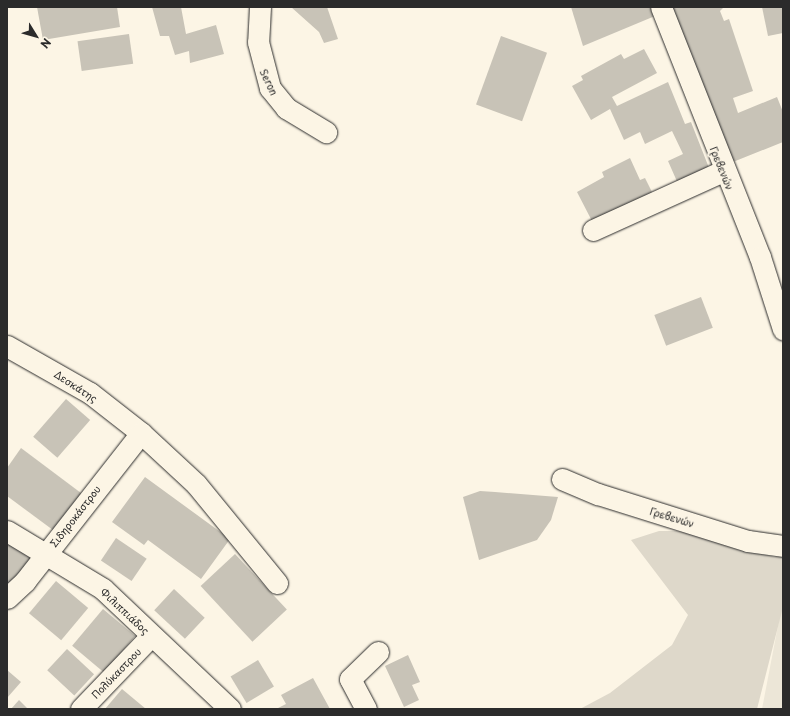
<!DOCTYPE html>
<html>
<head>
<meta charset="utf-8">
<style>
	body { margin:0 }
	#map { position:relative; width:790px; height:716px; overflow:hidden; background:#fcf5e5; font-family:"Playpen Sans",sans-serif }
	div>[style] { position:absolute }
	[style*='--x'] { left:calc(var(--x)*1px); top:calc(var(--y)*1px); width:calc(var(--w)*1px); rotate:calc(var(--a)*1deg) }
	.built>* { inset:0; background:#ece6d7 }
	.green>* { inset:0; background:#ded8ca }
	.building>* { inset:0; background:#c8c3b7; transform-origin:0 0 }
	.roads { filter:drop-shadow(0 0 1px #2b2b2b) drop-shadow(0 0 1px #2b2b2b) }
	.street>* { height:21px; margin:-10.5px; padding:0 10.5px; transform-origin:10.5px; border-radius:10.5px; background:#fcf5e5 }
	span { translate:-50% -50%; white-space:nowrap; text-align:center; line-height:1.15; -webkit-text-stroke:4px #fcf5e5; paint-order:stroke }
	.street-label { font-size:10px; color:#2b2b2b }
	.frame { position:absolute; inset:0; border:8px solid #2b2b2b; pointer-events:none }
	.north { position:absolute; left:16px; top:16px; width:40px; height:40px; -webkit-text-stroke:3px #fcf5e5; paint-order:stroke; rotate:127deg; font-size:11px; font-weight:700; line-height:16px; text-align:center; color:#2b2b2b }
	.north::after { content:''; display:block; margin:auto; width:14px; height:18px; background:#2b2b2b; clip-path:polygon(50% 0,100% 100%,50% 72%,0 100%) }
</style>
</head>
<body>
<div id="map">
	<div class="built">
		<div style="clip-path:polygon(783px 608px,783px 709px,762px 709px,781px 610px)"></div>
	</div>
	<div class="green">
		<div style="clip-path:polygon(659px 531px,684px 531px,774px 557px,783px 555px,783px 607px,757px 709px,580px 709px,610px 693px,672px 645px,688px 615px,631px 540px)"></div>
	</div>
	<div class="building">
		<div style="clip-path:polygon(37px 7px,117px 7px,120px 27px,43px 40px)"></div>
		<div style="clip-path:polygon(152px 7px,181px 7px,186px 34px,216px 25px,224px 54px,190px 63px,189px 51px,175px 55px,169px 36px,160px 36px)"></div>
		<div style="clip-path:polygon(291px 7px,327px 7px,338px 39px,324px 43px,319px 32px)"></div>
		<div style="clip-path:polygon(571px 7px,652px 7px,655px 16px,583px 46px)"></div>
		<div style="clip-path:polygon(672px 7px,724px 7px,720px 11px,724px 21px,729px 19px,753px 91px,733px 98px,738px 113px,777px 97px,783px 112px,783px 142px,728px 164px)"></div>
		<div style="clip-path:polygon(762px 7px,783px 7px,783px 33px,768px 36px)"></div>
		<div style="left:129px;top:34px;width:30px;height:52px;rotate:82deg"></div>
		<div style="left:501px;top:36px;width:49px;height:73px;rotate:20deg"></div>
		<div style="clip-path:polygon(644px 49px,657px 73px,612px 97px,617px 106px,668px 82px,685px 124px,691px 122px,711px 173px,679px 186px,668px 161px,683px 154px,672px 131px,645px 144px,640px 132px,624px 140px,610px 109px,591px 120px,572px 86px,583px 80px,581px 76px,621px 54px,624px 59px)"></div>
		<div style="clip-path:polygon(630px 158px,640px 180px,645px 178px,653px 194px,593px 223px,577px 192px,604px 177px,602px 172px)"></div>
		<div style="left:701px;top:297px;width:33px;height:50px;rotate:69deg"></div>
		<div style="left:66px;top:399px;width:32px;height:50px;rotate:41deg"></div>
		<div style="clip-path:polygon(21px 448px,85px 496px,57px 533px,7px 496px,7px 468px)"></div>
		<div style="clip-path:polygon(145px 477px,230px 539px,201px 579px,148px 540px,144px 545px,112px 522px)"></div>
		<div style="clip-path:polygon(480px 491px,495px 492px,558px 497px,551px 520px,537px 540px,479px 560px,463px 497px)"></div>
		<div style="left:116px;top:538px;width:37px;height:27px;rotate:34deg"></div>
		<div style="clip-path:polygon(8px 541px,34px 561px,14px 588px,7px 583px)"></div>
		<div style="left:235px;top:554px;width:76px;height:47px;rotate:47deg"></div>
		<div style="left:56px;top:581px;width:42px;height:42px;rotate:40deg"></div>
		<div style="left:174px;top:589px;width:42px;height:29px;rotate:43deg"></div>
		<div style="left:103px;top:609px;width:42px;height:48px;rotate:40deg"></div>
		<div style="left:67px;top:649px;width:37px;height:29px;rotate:43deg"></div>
		<div style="clip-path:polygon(408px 655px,420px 682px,412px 685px,419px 700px,404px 707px,385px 666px)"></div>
		<div style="left:258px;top:660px;width:31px;height:32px;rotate:59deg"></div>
		<div style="clip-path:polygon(7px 670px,21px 682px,7px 698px)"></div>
		<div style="clip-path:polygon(313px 678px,330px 709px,276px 709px,286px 704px,281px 695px)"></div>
		<div style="clip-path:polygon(122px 689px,146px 709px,105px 709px)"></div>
		<div style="clip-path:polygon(19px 700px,28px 709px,11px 709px)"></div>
	</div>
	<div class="roads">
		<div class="street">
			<div style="--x:260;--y:7;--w:35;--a:93"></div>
			<div style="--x:258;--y:42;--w:48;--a:75.4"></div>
			<div style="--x:270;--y:88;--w:26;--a:51"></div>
			<div style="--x:286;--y:108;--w:47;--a:31"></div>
			<div style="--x:661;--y:7;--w:269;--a:68.4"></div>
			<div style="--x:760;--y:257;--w:76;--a:72.3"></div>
			<div style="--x:593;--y:230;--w:143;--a:-24.4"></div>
			<div style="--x:7;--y:346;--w:95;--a:29.5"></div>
			<div style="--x:90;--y:393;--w:65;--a:38.1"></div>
			<div style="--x:141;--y:433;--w:75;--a:42.8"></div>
			<div style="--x:196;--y:484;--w:128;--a:50.7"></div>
			<div style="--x:562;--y:479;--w:39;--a:23"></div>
			<div style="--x:598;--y:494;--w:157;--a:17.4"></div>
			<div style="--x:748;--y:541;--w:35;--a:8"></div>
			<div style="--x:7;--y:531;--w:112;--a:31.1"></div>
			<div style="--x:103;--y:589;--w:175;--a:43.4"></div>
			<div style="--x:7;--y:598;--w:25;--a:-43"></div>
			<div style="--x:25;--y:581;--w:188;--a:-51.9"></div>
			<div style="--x:81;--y:709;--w:101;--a:-46.2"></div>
			<div style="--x:366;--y:709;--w:34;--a:-118"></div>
			<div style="--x:350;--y:679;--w:39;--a:-44"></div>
		</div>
	</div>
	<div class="street-label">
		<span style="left:269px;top:82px;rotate:65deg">Seron</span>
		<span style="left:722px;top:168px;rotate:68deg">Γρεβενών</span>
		<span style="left:76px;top:386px;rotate:33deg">Δεσκάτης</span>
		<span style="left:75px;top:516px;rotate:-52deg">Σιδηροκάστρου</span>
		<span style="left:672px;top:517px;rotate:17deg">Γρεβενών</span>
		<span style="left:125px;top:611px;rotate:43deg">Φιλιππιάδος</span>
		<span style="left:116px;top:673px;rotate:-46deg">Πολύκαστρου</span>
	</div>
	<div class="frame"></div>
	<div class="north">N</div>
</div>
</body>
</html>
